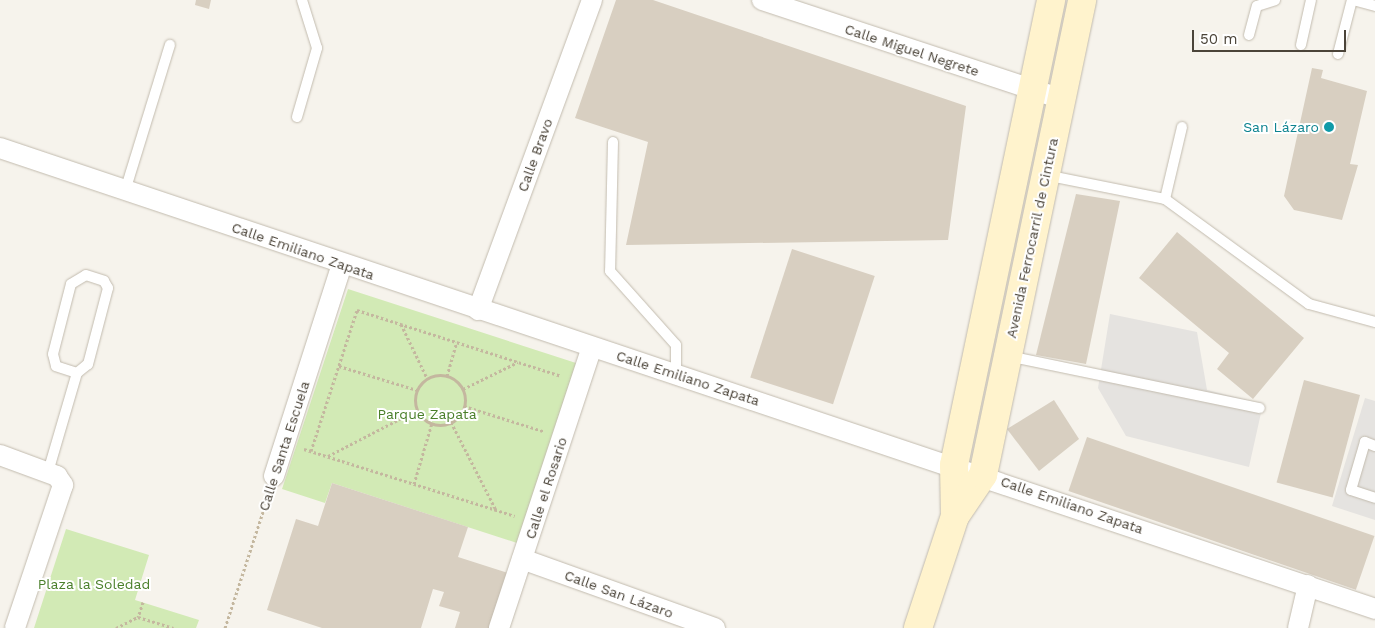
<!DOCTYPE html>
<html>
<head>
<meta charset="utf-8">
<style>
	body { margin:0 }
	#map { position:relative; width:1375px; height:628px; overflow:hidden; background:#f6f3ec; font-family:"Work Sans",sans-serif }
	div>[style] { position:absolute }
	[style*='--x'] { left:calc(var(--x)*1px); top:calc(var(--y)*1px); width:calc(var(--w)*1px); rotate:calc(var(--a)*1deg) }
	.green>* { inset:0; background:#d2eab5 }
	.parking>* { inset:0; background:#e5e3e0 }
	.building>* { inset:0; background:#d8cfc1; transform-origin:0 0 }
	.path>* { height:3px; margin-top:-1.5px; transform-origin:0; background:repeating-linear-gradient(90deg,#c4b79f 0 2.5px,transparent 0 5px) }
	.path>.ring { margin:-1.5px; padding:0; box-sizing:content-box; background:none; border:3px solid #c4b79f; border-radius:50% }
	.roads { filter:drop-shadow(0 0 1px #c2bbae) drop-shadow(0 0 1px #c2bbae) }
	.lane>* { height:10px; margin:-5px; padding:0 5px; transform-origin:5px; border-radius:5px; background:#fff }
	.street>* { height:20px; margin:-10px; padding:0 10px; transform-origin:10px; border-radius:10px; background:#fff }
	.secondary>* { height:28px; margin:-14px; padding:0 14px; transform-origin:14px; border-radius:14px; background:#fff3cd }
	.dots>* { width:14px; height:14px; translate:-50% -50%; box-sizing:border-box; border:2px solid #fff; border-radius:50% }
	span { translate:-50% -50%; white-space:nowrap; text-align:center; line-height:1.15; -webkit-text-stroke:4px #fff; paint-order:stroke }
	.street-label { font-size:14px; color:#4b4439 }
	.culture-label { font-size:14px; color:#0d838f }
	.right { translate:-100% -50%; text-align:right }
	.park-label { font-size:14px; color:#4a7f2a }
	.scale { position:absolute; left:1192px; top:30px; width:154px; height:22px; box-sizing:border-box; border:2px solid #4b4439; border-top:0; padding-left:6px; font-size:15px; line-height:18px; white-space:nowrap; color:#4b4439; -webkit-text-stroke:4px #fff; paint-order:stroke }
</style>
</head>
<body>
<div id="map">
	<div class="green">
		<div style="clip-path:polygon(348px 289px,576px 363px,517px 543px,332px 483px,325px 503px,282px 489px)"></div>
		<div style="clip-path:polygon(66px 529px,149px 555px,135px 600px,199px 620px,196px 628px,34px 628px)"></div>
	</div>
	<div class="parking">
		<div style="clip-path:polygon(1110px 314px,1197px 332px,1207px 390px,1263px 404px,1249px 467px,1126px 436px,1098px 388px)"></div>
		<div style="clip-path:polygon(1365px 398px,1375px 401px,1375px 520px,1332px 506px)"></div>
	</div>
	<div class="building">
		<div style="clip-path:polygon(196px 0,211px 0,209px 9px,195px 5px)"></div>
		<div style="clip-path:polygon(616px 0,653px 0,966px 106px,948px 240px,626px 245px,648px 142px,575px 118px)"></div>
		<div style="clip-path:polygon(1312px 68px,1323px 70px,1321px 78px,1367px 91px,1350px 164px,1358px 165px,1342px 220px,1294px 210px,1284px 196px)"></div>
		<div style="clip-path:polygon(1076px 194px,1120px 201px,1086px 364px,1036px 355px)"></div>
		<div style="clip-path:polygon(1177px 232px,1304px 338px,1253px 399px,1217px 369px,1229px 353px,1139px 278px)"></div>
		<div style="left:792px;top:249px;width:87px;height:135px;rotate:18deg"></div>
		<div style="left:1304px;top:380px;width:58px;height:106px;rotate:15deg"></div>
		<div style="clip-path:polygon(1054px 400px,1079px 439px,1039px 471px,1007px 429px)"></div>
		<div style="left:1087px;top:437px;width:304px;height:57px;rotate:19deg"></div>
		<div style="clip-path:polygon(332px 483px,468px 527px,458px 557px,508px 573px,491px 628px,455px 628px,460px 612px,439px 606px,444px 592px,433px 589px,421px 628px,322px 628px,267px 610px,296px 519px,318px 526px)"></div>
	</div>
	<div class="path">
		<div style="--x:401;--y:324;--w:60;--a:64.3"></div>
		<div style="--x:339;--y:366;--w:82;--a:17.1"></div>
		<div class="ring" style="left:415px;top:375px;width:47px;height:47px"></div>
		<div style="--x:447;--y:376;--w:35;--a:-74"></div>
		<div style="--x:463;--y:389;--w:61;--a:-26.1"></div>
		<div style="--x:464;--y:406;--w:83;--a:17.6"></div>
		<div style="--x:451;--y:422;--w:99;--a:62.9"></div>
		<div style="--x:304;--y:449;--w:221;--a:17.6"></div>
		<div style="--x:311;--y:451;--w:148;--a:-71.9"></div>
		<div style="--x:357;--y:310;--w:214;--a:17.9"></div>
		<div style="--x:328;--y:456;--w:100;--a:-27.3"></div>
		<div style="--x:414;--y:484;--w:64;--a:-73.6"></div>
		<div style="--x:143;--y:602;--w:16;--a:108"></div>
		<div style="--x:138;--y:617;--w:37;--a:17"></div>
		<div style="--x:116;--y:628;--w:25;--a:-27"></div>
		<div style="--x:225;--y:628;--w:142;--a:-71.9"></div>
	</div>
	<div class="roads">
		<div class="lane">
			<div style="--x:1353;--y:0;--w:23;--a:15"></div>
			<div style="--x:1249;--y:35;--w:30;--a:-75"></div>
			<div style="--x:1257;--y:6;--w:19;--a:-18"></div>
			<div style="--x:1301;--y:45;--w:46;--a:-77.5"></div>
			<div style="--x:1338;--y:54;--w:56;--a:-75.5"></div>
			<div style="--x:297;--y:117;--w:72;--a:-73.8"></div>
			<div style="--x:317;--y:48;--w:50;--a:-107.4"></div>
			<div style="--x:613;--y:142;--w:129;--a:91.3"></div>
			<div style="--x:610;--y:271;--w:99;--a:48.3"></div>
			<div style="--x:676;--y:345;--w:29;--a:90"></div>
			<div style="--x:1045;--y:175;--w:122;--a:11.3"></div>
			<div style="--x:1165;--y:199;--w:178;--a:36.1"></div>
			<div style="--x:1309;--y:304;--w:68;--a:15.3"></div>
			<div style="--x:125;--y:191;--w:153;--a:-72.9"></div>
			<div style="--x:1165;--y:199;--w:74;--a:-76.7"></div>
			<div style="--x:86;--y:275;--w:19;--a:18"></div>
			<div style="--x:104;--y:281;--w:8;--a:60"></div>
			<div style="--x:108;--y:288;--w:79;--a:104.7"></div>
			<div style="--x:88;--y:364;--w:14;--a:141"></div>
			<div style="--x:77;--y:373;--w:22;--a:-162"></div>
			<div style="--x:56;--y:366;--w:12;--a:-104"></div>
			<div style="--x:53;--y:354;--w:72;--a:-75.6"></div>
			<div style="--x:71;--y:284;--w:17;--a:-31"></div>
			<div style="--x:1008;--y:356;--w:257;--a:11.7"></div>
			<div style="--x:1375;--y:446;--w:11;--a:-158"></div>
			<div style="--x:1365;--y:442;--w:50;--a:106.3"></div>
			<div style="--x:1351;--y:490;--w:25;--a:18"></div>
			<div style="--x:48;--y:472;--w:103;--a:-73.7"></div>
		</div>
		<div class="street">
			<div style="--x:762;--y:0;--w:316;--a:18.3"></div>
			<div style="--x:0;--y:148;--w:1450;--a:18.53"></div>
			<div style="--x:478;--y:310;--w:330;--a:-69.8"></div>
			<div style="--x:0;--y:455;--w:61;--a:20.2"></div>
			<div style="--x:57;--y:476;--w:11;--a:56"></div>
			<div style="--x:63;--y:485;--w:151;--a:108.6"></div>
			<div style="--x:274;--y:476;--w:223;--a:-72.2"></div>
			<div style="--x:522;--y:559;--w:205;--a:19.7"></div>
			<div style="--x:499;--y:628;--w:296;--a:-71.7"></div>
			<div style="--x:1298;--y:628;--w:44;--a:-76.9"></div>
		</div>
		<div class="secondary">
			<div style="--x:955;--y:516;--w:51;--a:-91.1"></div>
			<div style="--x:954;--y:465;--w:475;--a:-78.2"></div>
			<div style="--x:918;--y:628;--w:118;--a:-71.7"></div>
			<div style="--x:955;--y:516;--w:50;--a:-55.7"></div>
			<div style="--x:983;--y:475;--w:485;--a:-78.2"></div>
		</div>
	</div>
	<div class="dots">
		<div style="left:1329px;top:127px;background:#0f9aa8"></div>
	</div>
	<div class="street-label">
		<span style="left:912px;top:50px;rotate:18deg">Calle Miguel Negrete</span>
		<span style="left:535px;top:155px;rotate:-70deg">Calle Bravo</span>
		<span style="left:1032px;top:238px;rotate:-78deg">Avenida Ferrocarril de Cintura</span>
		<span style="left:303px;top:251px;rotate:19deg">Calle Emiliano Zapata</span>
		<span style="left:688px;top:378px;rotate:18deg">Calle Emiliano Zapata</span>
		<span style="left:284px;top:446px;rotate:-72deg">Calle Santa Escuela</span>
		<span style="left:546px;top:488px;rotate:-72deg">Calle el Rosario</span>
		<span style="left:1072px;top:505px;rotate:19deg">Calle Emiliano Zapata</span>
		<span style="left:619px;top:594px;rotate:20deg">Calle San Lázaro</span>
	</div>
	<div class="culture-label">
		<span class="right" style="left:1319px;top:127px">San Lázaro</span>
	</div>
	<div class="park-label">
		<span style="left:427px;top:414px">Parque Zapata</span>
		<span style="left:94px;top:584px">Plaza la Soledad</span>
	</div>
	<div class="scale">50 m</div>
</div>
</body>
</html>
